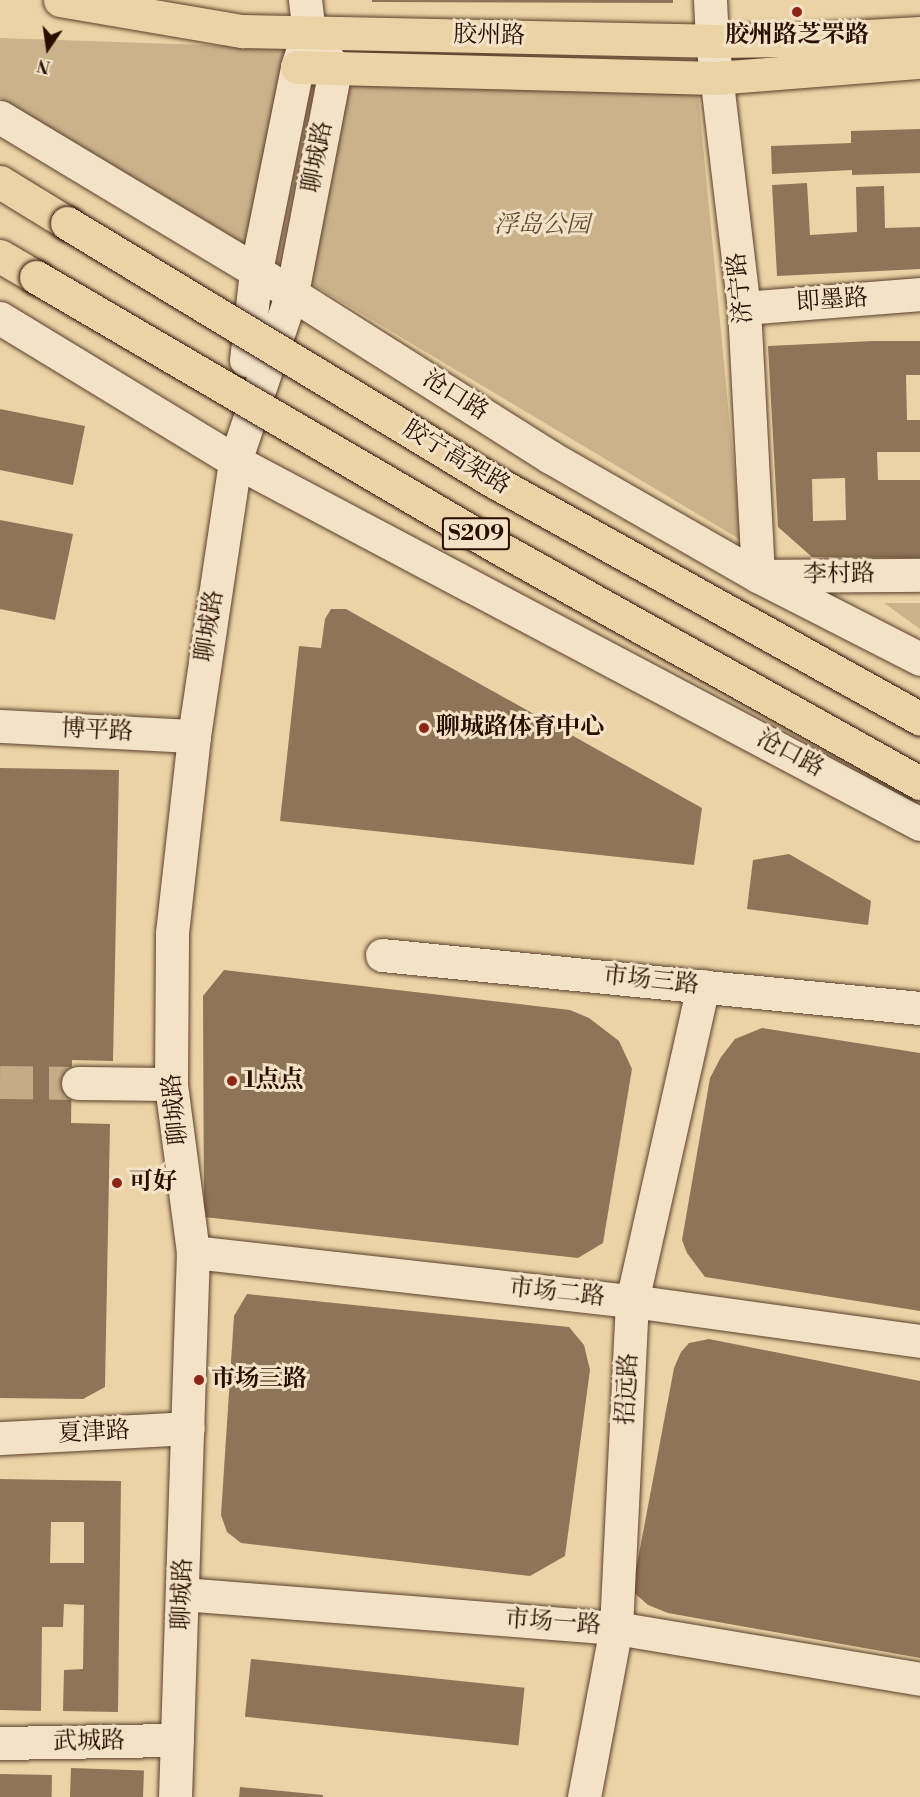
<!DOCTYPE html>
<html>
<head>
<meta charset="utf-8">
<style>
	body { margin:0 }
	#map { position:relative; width:920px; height:1797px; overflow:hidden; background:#ecd3a7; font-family:"Libre Bodoni","Noto Serif SC",serif }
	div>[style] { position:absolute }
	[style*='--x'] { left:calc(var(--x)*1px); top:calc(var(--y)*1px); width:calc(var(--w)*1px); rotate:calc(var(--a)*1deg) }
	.green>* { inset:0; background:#cbb28b }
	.building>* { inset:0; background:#8f7557; transform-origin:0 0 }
	.street-tunnel>* { height:33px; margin-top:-16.5px; transform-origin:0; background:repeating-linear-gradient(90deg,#c5ac86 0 33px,transparent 0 49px) }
	.roads { filter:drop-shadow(0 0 2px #5a402a) drop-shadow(0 0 2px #5a402a) }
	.street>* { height:33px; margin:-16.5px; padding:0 16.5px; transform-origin:16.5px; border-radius:16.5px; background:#f3e2c6 }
	.secondary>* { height:33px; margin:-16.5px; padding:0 16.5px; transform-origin:16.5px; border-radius:16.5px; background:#f3e2c6 }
	.primary>* { height:33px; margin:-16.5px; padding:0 16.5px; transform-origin:16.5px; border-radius:16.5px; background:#ecd3a7 }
	.highway>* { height:33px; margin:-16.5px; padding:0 16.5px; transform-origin:16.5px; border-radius:16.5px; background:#ecd3a7 }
	.bridges { filter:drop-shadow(0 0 2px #2a0f00) drop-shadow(0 0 2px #2a0f00) }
	.highway-bridge>* { height:33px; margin:-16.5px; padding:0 16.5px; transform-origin:16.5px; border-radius:16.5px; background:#ecd3a7 }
	.dots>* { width:16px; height:16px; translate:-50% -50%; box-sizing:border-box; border:3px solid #f3e2c6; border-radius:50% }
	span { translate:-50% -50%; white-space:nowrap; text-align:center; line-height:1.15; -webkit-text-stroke:6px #f3e2c6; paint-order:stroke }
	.shield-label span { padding:2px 4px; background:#f3e2c6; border:2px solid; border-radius:4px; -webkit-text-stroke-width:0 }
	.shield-label { font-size:22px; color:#2a0f00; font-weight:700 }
	.street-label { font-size:24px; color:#2a0f00 }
	.poi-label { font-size:24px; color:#2a0f00; font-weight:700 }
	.left { translate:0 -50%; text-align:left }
	.park-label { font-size:24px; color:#624831; font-style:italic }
	.north { position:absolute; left:18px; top:18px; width:60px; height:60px; -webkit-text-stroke:4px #f3e2c6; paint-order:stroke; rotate:193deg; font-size:16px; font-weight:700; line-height:24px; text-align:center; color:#2a0f00 }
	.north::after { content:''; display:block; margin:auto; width:21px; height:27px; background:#2a0f00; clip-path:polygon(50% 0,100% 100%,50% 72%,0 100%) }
</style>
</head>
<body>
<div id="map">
	<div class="green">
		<div style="clip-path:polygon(0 38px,695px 62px,741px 540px,0 98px)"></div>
		<div style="clip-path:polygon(884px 603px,920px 603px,920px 629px)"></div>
	</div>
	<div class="building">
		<div style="clip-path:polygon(372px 0,673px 0,673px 3px,372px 2px)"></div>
		<div style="clip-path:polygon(920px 129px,920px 173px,852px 175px,852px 170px,772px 174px,771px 146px,851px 143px,851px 131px)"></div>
		<div style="clip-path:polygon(807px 183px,810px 235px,857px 232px,856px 187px,884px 186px,885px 228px,920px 227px,920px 269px,777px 276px,772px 185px)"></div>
		<div style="clip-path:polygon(evenodd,873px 341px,920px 341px,920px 375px,906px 375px,907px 420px,920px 420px,920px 452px,877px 452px,878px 480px,920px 480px,920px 558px,812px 557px,778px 527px,768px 346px,873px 341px,845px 478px,846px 520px,813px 521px,812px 479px,845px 478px)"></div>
		<div style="clip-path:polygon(0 409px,85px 426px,73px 485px,0 470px)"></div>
		<div style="clip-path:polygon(0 520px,73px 534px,55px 620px,0 609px)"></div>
		<div style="clip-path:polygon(331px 609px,346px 609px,702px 808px,694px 865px,280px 821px,299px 646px,321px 648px,325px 619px)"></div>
		<div style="clip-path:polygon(0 768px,119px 770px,113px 1061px,72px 1060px,71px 1123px,110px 1124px,105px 1387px,83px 1399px,0 1398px)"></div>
		<div style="clip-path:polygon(789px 854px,871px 901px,868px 925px,747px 909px,753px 860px)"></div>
		<div style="clip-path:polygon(224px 970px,570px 1010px,589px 1018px,619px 1041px,632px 1069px,603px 1243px,578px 1258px,204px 1217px,203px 996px)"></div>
		<div style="clip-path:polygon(762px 1028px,920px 1053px,920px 1311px,705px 1277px,687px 1253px,682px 1240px,710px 1078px,721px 1057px,735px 1039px)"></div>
		<div style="clip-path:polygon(247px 1294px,569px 1327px,584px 1345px,590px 1370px,565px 1556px,530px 1576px,241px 1543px,227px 1532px,221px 1515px,234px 1316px)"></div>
		<div style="clip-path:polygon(709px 1339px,920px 1381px,920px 1658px,668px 1613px,648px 1605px,632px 1591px,674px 1368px,681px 1352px,689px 1343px)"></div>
		<div style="clip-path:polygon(evenodd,0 1479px,121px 1481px,118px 1712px,63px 1711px,64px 1670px,83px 1669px,84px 1605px,64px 1604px,63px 1627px,42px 1627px,41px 1711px,0 1710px,0 1479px,51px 1522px,84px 1522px,84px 1563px,50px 1563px,51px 1522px)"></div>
		<div style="left:251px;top:1659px;width:275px;height:58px;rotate:6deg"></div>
		<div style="left:71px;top:1768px;width:73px;height:29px;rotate:2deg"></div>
		<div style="left:0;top:1774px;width:52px;height:23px;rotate:1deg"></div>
		<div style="clip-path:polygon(240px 1787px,323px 1795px,323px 1797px,239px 1797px)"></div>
	</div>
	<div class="street-tunnel">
		<div style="--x:0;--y:1082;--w:78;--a:0.7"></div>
	</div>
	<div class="roads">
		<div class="street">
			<div style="--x:305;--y:0;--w:33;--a:83"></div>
			<div style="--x:710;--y:0;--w:41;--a:87.2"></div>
			<div style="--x:712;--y:41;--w:269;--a:83.2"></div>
			<div style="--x:744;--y:308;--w:268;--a:87"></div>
			<div style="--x:758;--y:576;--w:162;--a:-0.4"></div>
			<div style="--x:744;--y:308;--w:177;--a:-4.5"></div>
			<div style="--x:0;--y:726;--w:194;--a:3"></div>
			<div style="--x:382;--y:955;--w:541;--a:5.63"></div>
			<div style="--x:78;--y:1083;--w:93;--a:0.6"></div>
			<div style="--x:193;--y:1252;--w:442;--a:6.4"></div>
			<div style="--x:632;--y:1301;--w:291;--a:7.9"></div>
			<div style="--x:0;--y:1438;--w:188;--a:-3"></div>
			<div style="--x:183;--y:1594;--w:434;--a:4.5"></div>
			<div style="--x:616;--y:1628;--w:308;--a:9.5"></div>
			<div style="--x:0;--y:1743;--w:177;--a:-1"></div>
			<div style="--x:175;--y:1797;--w:545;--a:-88.11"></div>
			<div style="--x:193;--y:1252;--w:169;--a:-97.5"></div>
			<div style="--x:171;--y:1084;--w:151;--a:-89.6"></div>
			<div style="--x:172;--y:933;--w:198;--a:-83.6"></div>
			<div style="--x:194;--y:736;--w:278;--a:-81.5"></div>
			<div style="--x:584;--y:1797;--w:172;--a:-79.3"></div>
			<div style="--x:616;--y:1628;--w:327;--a:-87.2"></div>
			<div style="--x:632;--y:1301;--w:323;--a:-77.3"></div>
		</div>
		<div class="secondary">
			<div style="--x:0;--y:117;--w:299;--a:31"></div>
			<div style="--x:256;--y:271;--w:348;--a:32.3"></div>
			<div style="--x:550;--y:457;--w:240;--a:29.8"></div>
			<div style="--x:758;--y:576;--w:182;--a:27.1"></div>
			<div style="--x:0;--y:318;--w:275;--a:31.3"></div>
			<div style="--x:235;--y:461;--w:775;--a:27.92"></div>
			<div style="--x:246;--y:360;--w:90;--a:-83.6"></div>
			<div style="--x:256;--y:271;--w:208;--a:-78.6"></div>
			<div style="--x:297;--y:67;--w:28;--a:-72"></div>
			<div style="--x:235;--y:461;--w:177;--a:-71.3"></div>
			<div style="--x:292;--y:293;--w:228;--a:-79.1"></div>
			<div style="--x:335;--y:69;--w:44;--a:-125.8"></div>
		</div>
		<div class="primary">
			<div style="--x:60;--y:0;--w:185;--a:9.7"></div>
			<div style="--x:242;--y:31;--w:470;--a:1.2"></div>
			<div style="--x:712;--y:41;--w:85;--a:-0.7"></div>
			<div style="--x:797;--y:40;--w:123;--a:-3.3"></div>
			<div style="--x:297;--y:67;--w:419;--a:1.5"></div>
			<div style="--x:716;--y:78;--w:205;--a:-4.5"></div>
		</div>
		<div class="highway">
			<div style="--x:0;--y:182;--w:79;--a:31.5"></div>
			<div style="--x:0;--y:256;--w:42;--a:30.3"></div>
		</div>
	</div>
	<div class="bridges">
		<div class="highway-bridge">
			<div style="--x:67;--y:223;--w:490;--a:31.2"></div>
			<div style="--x:486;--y:477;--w:497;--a:29.1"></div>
			<div style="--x:36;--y:277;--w:531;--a:30.33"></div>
			<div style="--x:494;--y:545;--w:488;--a:29.2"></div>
		</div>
	</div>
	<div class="dots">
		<div style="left:797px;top:12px;background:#8f2418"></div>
		<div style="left:424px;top:728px;background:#8f2418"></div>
		<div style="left:232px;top:1081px;background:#8f2418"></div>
		<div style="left:117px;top:1183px;background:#8f2418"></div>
		<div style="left:199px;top:1380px;background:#8f2418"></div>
	</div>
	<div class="shield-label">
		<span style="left:476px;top:534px">S209</span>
	</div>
	<div class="street-label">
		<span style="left:489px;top:36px;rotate:1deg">胶州路</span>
		<span style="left:318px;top:157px;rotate:-79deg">聊城路</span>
		<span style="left:741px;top:288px;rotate:-96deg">济宁路</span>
		<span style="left:832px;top:301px;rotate:-4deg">即墨路</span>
		<span style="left:455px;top:396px;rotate:32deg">沧口路</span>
		<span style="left:456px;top:458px;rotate:31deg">胶宁高架路</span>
		<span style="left:839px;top:575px;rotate:-1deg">李村路</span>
		<span style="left:210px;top:626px;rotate:-81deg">聊城路</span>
		<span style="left:97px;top:731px;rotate:3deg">博平路</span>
		<span style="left:790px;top:754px;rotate:28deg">沧口路</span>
		<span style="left:651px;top:981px;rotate:6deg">市场三路</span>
		<span style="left:176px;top:1109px;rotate:-96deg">聊城路</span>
		<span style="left:557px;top:1293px;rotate:6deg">市场二路</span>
		<span style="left:628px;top:1389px;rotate:-87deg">招远路</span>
		<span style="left:94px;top:1433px;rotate:-3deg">夏津路</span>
		<span style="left:183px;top:1594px;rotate:-88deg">聊城路</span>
		<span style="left:553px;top:1623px;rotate:4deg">市场一路</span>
		<span style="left:89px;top:1742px;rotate:-1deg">武城路</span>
	</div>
	<div class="poi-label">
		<span style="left:797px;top:36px">胶州路芝罘路</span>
		<span class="left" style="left:436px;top:728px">聊城路体育中心</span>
		<span class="left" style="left:244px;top:1081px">1点点</span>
		<span class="left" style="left:129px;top:1183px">可好</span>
		<span class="left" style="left:211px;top:1380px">市场三路</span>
	</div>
	<div class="park-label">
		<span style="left:542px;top:226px">浮岛公园</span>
	</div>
	<div class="north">N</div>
</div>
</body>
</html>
